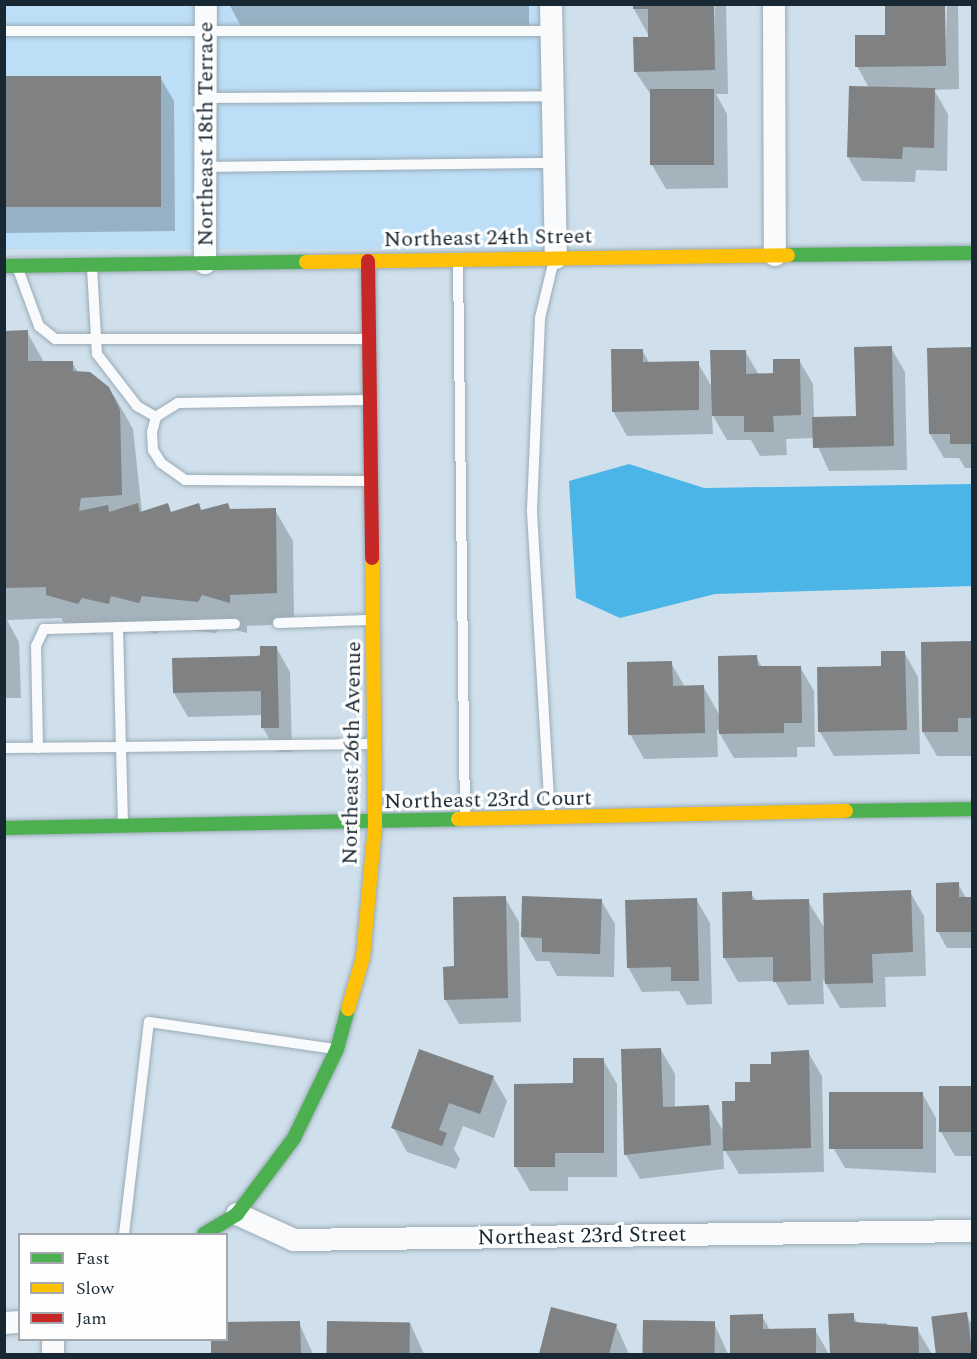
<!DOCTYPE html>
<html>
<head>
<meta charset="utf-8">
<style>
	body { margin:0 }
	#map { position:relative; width:977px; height:1359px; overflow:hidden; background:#cfe0ec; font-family:Spectral,serif }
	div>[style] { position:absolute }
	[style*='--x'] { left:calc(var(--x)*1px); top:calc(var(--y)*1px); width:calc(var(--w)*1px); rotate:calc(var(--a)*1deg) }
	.built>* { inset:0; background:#bcdef6; transform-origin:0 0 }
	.water>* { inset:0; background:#4cb5e8 }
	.shadow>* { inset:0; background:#0003 }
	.building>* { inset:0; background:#7f8182; transform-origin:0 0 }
	.roads { filter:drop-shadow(0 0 2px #9aaab4) drop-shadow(0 0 2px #9aaab4) }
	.lane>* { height:10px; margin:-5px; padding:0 5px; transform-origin:5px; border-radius:5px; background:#f8fafc }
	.street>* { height:22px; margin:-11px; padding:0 11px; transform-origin:11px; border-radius:11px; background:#f8fafc }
	.fast>* { height:14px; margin:-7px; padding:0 7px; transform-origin:7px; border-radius:7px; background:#4caf50 }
	.slow>* { height:14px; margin:-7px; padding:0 7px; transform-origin:7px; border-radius:7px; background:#ffc107 }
	.jam>* { height:14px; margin:-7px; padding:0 7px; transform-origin:7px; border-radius:7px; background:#c62828 }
	span { translate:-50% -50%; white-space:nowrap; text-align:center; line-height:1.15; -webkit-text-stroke:6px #fefefe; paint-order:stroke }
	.street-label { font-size:22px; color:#182833 }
	.frame { position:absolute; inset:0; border:6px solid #182833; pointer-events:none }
	.legend { position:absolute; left:18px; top:1233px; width:210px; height:108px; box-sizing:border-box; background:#fefefe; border:2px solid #a2a8ad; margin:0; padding:8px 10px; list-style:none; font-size:18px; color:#182833 }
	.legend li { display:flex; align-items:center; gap:12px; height:30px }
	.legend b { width:30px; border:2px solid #a2a8ad }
</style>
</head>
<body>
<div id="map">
	<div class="built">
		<div style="left:5px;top:5px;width:538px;height:244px"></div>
	</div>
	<div class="water">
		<div style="clip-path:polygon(629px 464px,704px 488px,972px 484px,972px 586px,715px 594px,620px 618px,576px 598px,569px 481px)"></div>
	</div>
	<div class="shadow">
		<div style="clip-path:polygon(229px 4px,529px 4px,529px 29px,245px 34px)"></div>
		<div style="clip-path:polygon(712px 4px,713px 78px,715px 4px,726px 4px,728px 94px,716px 94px,727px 114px,728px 188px,666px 189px,652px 165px,651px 95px,635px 71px,650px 38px,634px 9px)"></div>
		<div style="clip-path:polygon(944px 4px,945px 73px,947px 4px,958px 4px,959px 89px,934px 90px,948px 114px,947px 171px,916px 170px,915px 182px,862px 181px,848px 157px,869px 88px,857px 66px,886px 36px)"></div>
		<div style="clip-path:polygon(160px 77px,174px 101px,175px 231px,4px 233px,4px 80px)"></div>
		<div style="clip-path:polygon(4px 332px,27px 332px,44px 362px,72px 362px,79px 374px,100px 380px,115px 397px,133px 429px,142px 513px,275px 510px,293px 541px,294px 624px,247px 626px,247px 633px,220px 626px,216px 633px,159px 627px,157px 634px,129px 627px,126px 634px,100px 629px,96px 635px,66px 626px,61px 618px,7px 620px,19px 642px,21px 698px,4px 698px)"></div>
		<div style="clip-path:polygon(891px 348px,905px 372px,907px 470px,829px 471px,814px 438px,786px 439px,787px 455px,760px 456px,751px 440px,727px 440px,712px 414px,713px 434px,627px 436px,613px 411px,642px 350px,650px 364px,698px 363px,713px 389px,745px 351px,759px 375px,775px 375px,799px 360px,813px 384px,814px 419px,857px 418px)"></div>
		<div style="clip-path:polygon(929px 349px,972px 349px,972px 468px,965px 468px,959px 458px,944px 458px,930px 434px)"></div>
		<div style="clip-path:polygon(972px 642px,971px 756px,937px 756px,923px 732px,922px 643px)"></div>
		<div style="clip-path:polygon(276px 647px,290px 672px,292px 752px,277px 752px,263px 728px,263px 715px,188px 717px,174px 693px)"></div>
		<div style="clip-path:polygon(904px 652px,918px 677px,920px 754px,834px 756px,820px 732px,818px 669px,883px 667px)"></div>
		<div style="clip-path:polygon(756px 657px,762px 667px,800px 667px,814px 691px,815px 747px,797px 747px,797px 757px,734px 758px,717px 729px,718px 757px,644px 759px,630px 734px,671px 663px,685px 687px,703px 686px,720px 716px)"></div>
		<div style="clip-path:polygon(958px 884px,966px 898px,972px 898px,972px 948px,947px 948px,938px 932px)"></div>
		<div style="clip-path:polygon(910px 892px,924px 916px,926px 976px,885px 977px,886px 1007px,840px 1008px,823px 979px,824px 1004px,788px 1005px,775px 981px,738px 982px,724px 957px,751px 893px,756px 901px,808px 901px,825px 929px)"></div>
		<div style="clip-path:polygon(505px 898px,519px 922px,521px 1022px,459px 1024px,445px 999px,456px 968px)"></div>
		<div style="clip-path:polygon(696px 899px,710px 923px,712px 1004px,687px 1005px,679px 991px,642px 992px,628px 967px)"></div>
		<div style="clip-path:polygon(601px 900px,615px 924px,614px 977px,557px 976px,549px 961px,536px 961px,520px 933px)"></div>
		<div style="clip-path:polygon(661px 1050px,675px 1074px,675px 1108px,709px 1107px,725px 1134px,737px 1102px,752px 1083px,772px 1065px,808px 1052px,822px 1076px,824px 1172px,739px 1174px,723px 1147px,724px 1169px,640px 1179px,626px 1155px)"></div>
		<div style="clip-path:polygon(603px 1060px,617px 1084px,617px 1177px,568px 1177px,568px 1191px,530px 1191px,516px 1167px,516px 1085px,575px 1085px)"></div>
		<div style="clip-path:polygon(493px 1077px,507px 1101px,494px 1138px,463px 1126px,454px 1149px,460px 1159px,456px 1169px,407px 1152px,393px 1127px)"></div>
		<div style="clip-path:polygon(941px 1087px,972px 1087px,972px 1156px,955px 1156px,941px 1132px)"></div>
		<div style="clip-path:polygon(922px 1093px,936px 1118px,936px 1173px,845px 1168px,831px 1144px)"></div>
		<div style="clip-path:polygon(552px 1309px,616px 1325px,629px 1354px,540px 1354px)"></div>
		<div style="clip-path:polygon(966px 1314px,972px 1325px,972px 1354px,934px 1354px)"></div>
		<div style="clip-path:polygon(830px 1315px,853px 1315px,858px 1324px,886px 1323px,890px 1329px,917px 1329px,932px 1354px,831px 1354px)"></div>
		<div style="clip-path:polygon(731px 1316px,762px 1316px,770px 1330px,815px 1330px,829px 1354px,731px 1354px)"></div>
		<div style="clip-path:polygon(329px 1322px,410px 1323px,424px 1354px,329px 1354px)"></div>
		<div style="clip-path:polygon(645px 1322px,714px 1323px,728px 1354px,644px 1354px)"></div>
		<div style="clip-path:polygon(299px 1323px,313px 1354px,213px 1354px,212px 1340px)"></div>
	</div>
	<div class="building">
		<div style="clip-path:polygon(633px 4px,714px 4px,715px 70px,634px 72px,633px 37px,648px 37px,648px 9px,633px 9px)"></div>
		<div style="clip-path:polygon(885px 4px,945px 4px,946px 66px,855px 67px,855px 35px,885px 35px)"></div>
		<div style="left:161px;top:76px;width:131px;height:157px;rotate:90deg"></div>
		<div style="clip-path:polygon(849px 86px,935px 88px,934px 148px,903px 147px,902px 159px,847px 157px)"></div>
		<div style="left:650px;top:89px;width:64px;height:76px"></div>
		<div style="clip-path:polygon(28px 330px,28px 361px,73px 361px,73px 371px,90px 372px,109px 387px,120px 410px,122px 495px,81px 498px,79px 511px,108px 505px,109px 512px,138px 503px,140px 512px,168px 503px,171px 512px,199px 503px,201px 510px,228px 503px,230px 509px,276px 508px,277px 593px,230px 595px,230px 603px,202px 595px,198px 602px,142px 596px,139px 603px,111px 596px,109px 604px,82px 598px,78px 604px,46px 595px,46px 587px,4px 588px,4px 331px)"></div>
		<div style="clip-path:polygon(892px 346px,894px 446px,813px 448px,812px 417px,856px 416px,854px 347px)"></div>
		<div style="clip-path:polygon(972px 347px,972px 444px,950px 444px,950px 434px,929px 434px,927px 348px)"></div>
		<div style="clip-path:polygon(611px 349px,643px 349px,643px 362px,699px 361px,699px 410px,612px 412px)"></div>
		<div style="clip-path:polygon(710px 350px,746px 350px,746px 374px,773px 373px,773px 359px,800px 359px,801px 415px,773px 416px,774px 432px,744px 432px,744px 416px,712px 416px)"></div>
		<div style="clip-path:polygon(972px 641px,972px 718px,958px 718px,958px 732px,922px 732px,921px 642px)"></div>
		<div style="clip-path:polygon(260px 646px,277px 646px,279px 728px,261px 728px,261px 691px,173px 693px,172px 658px,260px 656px)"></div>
		<div style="clip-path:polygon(881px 651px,905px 651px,907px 730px,818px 732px,817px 667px,881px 666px)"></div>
		<div style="clip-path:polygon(757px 655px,758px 666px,801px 666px,802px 723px,784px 723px,784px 733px,719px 734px,718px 656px)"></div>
		<div style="clip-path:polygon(672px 661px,673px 686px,704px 685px,705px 733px,628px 735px,627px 662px)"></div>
		<div style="clip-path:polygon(959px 882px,959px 897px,972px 897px,972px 932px,936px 932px,936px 883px)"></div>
		<div style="clip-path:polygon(911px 890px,913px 952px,872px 954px,873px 983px,825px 984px,823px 893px)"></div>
		<div style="clip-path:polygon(752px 891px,752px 900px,809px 899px,811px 981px,773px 982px,773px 957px,723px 958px,722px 892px)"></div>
		<div style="clip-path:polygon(506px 896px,508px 998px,444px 1000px,443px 967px,454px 966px,453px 897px)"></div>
		<div style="clip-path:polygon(522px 896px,602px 899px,600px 954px,542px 952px,542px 938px,521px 937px)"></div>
		<div style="clip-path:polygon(697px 898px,699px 981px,671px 981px,671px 967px,627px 968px,625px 900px)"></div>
		<div style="clip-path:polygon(661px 1048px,663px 1107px,709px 1105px,711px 1145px,624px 1155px,621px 1049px)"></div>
		<div style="clip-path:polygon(419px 1049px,494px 1076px,480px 1114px,449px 1103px,439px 1130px,447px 1133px,442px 1146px,391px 1128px)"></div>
		<div style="clip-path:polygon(809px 1050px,811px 1148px,723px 1151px,722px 1101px,735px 1101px,735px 1082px,750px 1082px,750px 1064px,771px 1064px,771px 1052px)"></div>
		<div style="clip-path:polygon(573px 1058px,604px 1058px,604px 1153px,555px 1153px,555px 1167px,514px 1167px,514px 1084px,573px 1083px)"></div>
		<div style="left:939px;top:1086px;width:33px;height:46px"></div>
		<div style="left:923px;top:1092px;width:57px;height:94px;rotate:90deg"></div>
		<div style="clip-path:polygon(551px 1307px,617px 1324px,609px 1354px,539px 1354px)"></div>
		<div style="left:967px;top:1312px;width:42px;height:36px;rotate:83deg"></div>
		<div style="clip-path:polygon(854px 1313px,854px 1322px,918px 1327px,919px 1354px,830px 1354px,828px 1314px)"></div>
		<div style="clip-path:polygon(763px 1314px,763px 1329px,816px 1328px,816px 1354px,730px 1354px,730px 1315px)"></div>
		<div style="left:643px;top:1320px;width:72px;height:34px;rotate:1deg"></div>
		<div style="clip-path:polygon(300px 1321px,301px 1354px,211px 1354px,211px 1340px,226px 1340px,226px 1322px)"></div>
		<div style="left:327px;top:1321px;width:83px;height:33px;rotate:1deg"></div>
	</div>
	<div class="roads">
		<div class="lane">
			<div style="--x:4;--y:31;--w:548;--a:0"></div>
			<div style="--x:206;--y:98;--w:347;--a:-0.3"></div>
			<div style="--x:206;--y:167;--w:348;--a:-0.7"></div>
			<div style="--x:458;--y:261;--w:554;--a:89.28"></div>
			<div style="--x:92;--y:268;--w:86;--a:86.7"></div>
			<div style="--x:97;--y:354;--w:66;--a:52.4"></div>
			<div style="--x:137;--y:406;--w:22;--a:30"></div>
			<div style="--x:18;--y:269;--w:61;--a:69.8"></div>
			<div style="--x:39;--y:326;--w:21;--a:39"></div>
			<div style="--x:55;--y:339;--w:313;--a:0"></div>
			<div style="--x:368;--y:400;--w:190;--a:179.1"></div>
			<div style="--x:178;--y:403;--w:26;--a:148"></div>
			<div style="--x:156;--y:417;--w:16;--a:105"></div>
			<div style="--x:152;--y:432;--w:18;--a:87"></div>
			<div style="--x:153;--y:450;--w:15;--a:58"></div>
			<div style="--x:161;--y:463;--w:29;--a:35"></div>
			<div style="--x:185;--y:480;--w:184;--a:0.3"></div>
			<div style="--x:278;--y:623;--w:91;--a:-1.9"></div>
			<div style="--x:118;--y:627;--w:120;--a:88.6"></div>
			<div style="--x:121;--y:747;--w:251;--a:-0.7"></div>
			<div style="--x:4;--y:748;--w:117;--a:-0.5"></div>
			<div style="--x:121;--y:747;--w:75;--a:88.5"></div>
			<div style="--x:38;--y:748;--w:102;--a:-91.1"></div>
			<div style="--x:36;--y:646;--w:19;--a:-65"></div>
			<div style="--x:44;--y:629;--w:191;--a:-1.5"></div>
			<div style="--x:550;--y:815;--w:306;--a:-93.4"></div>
			<div style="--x:532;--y:510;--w:192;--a:-87.6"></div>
			<div style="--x:540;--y:318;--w:56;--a:-76.5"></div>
			<div style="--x:124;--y:1234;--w:213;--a:-83.3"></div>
			<div style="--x:149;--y:1022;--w:186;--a:8.3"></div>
		</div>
		<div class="street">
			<div style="--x:551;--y:4;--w:254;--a:88.9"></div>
			<div style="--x:774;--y:4;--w:251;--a:89.8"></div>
			<div style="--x:205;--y:263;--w:259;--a:-89.8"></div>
			<div style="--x:237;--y:1214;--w:63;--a:24.5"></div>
			<div style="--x:294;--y:1240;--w:678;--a:-0.76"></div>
			<div style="--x:4;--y:1323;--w:16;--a:-4"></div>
			<div style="--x:53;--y:1340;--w:14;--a:90"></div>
		</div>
		<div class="fast">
			<div style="--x:788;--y:255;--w:184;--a:-0.6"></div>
			<div style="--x:4;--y:266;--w:302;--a:-0.8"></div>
			<div style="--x:846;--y:811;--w:126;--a:-0.9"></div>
			<div style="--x:4;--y:828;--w:454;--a:-1.1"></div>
			<div style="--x:204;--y:1234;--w:39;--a:-31"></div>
			<div style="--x:237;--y:1214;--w:95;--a:-53.1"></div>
			<div style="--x:294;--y:1138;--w:99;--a:-64.2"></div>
			<div style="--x:337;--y:1049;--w:41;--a:-74.6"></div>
		</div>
		<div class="slow">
			<div style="--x:306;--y:262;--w:482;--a:-0.8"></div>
			<div style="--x:458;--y:819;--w:388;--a:-1.2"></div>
			<div style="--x:348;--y:1009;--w:54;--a:-73.9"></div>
			<div style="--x:363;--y:957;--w:134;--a:-84.8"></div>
			<div style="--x:375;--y:824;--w:266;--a:-90.6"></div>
		</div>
		<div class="jam">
			<div style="--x:368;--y:261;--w:297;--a:89.2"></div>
		</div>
	</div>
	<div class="street-label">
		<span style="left:206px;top:134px;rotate:-90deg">Northeast 18th Terrace</span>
		<span style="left:488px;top:238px;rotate:-1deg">Northeast 24th Street</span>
		<span style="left:352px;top:753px;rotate:-89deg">Northeast 26th Avenue</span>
		<span style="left:488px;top:800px;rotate:-1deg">Northeast 23rd Court</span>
		<span style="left:582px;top:1236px;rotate:-1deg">Northeast 23rd Street</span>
	</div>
	<div class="frame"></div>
	<ul class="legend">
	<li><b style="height:8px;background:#4caf50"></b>Fast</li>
	<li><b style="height:8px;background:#ffc107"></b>Slow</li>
	<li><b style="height:8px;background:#c62828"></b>Jam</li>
	</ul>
</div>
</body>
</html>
